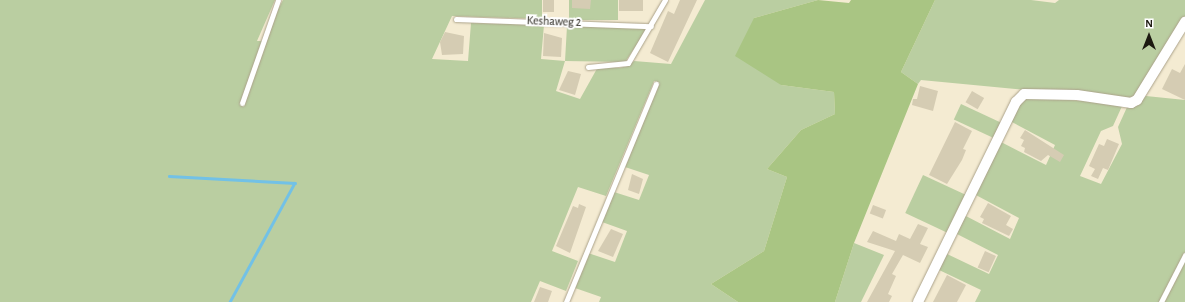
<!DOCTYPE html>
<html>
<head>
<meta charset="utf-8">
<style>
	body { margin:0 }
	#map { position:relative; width:1185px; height:302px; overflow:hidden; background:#f4ebd2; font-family:"Alegreya Sans",sans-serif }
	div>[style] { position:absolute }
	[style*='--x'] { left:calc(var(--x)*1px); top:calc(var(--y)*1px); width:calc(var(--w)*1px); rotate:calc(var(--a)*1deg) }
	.green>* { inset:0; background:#bacea1; transform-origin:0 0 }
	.forest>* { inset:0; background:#a9c583 }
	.stream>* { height:2.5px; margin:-1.25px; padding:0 1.25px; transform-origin:1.25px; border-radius:1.25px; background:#72c1e6 }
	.building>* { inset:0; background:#d5ccb3; transform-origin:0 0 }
	.roads { filter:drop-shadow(0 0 1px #aba28a) drop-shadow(0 0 1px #aba28a) }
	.service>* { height:5px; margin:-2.5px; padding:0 2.5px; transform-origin:2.5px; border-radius:2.5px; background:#fff }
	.minor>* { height:10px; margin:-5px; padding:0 5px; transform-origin:5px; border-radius:5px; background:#fff }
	span { translate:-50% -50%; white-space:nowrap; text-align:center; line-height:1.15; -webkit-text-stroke:4px #fff; paint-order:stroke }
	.street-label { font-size:12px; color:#1c1910 }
	.north { position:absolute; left:1129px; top:16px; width:40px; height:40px; -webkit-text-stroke:3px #fff; paint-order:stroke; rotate:0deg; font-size:11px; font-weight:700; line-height:16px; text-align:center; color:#1c1910 }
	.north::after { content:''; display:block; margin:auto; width:14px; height:18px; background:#1c1910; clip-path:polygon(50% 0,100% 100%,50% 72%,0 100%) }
</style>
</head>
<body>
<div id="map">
	<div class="green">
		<div style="clip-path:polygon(0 0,275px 0,257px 41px,262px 41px,283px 0,542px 0,542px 19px,452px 16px,432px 59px,468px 61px,471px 23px,544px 25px,541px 59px,565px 61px,567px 26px,648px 28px,625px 62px,565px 61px,556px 91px,580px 99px,599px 65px,619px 68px,628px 66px,634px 61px,671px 64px,705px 0,818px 0,754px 18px,781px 85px,834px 92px,835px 114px,801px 130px,767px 169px,787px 177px,764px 251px,711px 284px,738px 302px,599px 302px,601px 297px,575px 288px,588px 253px,615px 262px,627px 231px,602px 222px,614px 192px,639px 200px,649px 175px,625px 167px,659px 82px,654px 81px,606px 196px,578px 187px,571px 204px,552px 251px,578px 261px,566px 291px,540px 281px,531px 302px,0 302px)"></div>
		<div style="left:569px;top:0;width:49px;height:20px"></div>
		<div style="clip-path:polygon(935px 0,1031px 0,1055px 3px,1059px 0,1185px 0,1185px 19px,1145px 86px,1130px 100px,921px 80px,918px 84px,901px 72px)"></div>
		<div style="clip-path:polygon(1146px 96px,1185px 100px,1185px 302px,975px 302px,981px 290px,937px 269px,945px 253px,989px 274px,998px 255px,955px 233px,964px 215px,1010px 239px,1019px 218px,974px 194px,1001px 142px,1046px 165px,1055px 145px,1010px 121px,1016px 109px,1028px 97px,1123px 104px,1113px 126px,1101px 131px,1080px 176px,1101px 184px,1122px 144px,1118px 127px,1128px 105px)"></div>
		<div style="left:961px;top:104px;width:45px;height:17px;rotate:25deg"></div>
		<div style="left:923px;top:175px;width:47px;height:42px;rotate:25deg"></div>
		<div style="clip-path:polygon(854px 243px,884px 255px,861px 302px,835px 302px)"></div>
	</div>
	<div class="forest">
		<div style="clip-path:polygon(818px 0,849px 3px,851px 0,935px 0,901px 72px,918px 84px,854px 243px,835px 302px,738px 302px,711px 284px,764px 251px,787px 177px,767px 169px,801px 130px,835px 114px,834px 92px,781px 85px,735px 56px,754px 18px)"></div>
	</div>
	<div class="stream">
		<div style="--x:169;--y:176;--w:126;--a:3.2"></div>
		<div style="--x:295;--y:183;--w:136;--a:118.6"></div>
	</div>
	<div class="building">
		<div style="left:543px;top:0;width:11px;height:12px"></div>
		<div style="clip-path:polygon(572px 0,591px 0,590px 9px,572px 8px)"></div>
		<div style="left:619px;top:0;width:24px;height:11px"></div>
		<div style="clip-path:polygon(680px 0,697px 0,668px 62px,650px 53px,668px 11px,674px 14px)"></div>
		<div style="clip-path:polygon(445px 32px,464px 36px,463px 54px,442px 55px,440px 42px)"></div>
		<div style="clip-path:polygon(544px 33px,562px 38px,561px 57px,543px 56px)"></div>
		<div style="clip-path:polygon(1185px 64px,1185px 100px,1162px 89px,1172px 69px,1180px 73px)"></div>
		<div style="clip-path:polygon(568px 71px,581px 74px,575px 95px,559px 90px)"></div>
		<div style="clip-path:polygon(920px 86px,938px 91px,933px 111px,912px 105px,913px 99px,917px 99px)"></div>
		<div style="left:972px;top:91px;width:14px;height:13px;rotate:30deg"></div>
		<div style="clip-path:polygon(955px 122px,972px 131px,963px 149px,966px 150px,962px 160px,947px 184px,929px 175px)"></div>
		<div style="clip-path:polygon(1025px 130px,1064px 155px,1060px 162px,1048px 155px,1041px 161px,1024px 152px,1025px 148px,1021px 146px,1024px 140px,1020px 138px)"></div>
		<div style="clip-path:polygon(1107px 139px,1119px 144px,1108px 170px,1103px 168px,1098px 179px,1091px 176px,1095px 169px,1089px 166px,1099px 144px,1104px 146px)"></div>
		<div style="clip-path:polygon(632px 174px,643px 179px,639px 194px,628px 190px)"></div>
		<div style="clip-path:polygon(988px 203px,1011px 216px,1006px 225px,1013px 229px,1009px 236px,982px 223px,984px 219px,980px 217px)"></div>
		<div style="clip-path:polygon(579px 204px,586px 207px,570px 253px,556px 246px,573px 206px,578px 208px)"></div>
		<div style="left:873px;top:205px;width:14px;height:9px;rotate:21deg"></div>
		<div style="clip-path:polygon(918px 224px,928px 228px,920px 244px,928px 247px,920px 263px,903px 255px,892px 274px,896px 276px,888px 294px,892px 296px,889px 302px,867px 302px,895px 251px,867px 242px,873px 231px,896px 241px,899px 234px,910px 239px)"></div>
		<div style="clip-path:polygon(611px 229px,623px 234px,613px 257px,598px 251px)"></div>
		<div style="left:985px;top:251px;width:12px;height:18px;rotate:24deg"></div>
		<div style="clip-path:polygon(947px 275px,966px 285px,957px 302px,933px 302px)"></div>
		<div style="clip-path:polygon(540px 287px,552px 291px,548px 302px,534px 302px)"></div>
	</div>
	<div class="roads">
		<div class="service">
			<div style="--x:456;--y:19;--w:195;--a:2.1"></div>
			<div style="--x:588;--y:67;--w:40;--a:-5.7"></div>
			<div style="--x:628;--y:63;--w:73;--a:-59.6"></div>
			<div style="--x:242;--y:103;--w:109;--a:-70.7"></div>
			<div style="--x:566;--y:302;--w:236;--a:-67.6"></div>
			<div style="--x:1161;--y:302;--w:53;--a:-62.9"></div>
		</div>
		<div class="minor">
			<div style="--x:918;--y:302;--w:223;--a:-63.9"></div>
			<div style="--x:1016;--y:102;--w:11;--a:-45"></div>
			<div style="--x:1024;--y:94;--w:53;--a:1.1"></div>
			<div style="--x:1077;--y:95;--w:55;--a:8.4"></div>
			<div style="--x:1131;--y:103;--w:7;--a:-27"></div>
			<div style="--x:1137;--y:100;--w:92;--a:-58.4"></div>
		</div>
	</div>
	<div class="street-label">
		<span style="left:554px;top:22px;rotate:2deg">Keshaweg 2</span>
	</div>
	<div class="north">N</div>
</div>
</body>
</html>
